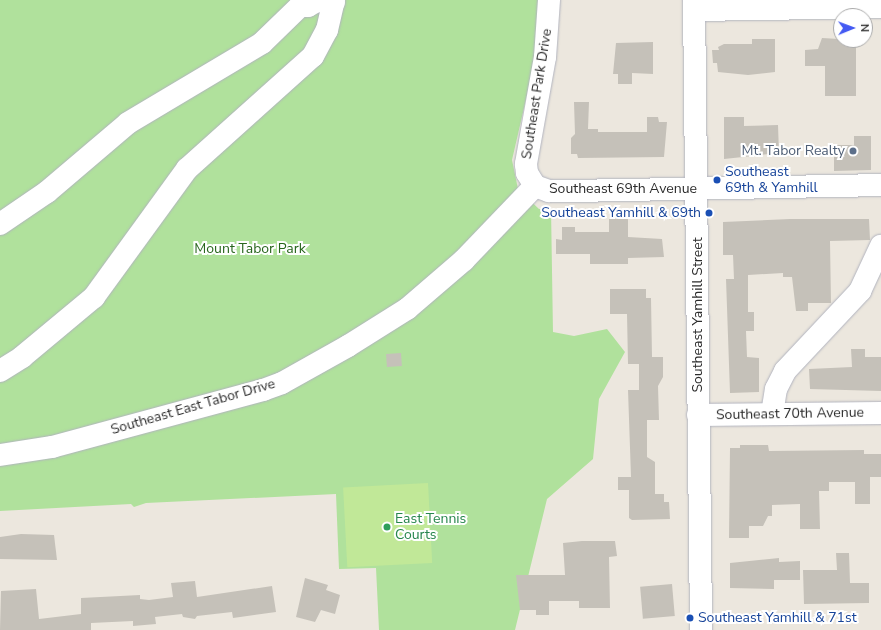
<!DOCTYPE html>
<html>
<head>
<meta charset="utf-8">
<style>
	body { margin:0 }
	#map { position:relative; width:881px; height:630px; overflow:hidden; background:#ece7de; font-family:"Nunito Sans",sans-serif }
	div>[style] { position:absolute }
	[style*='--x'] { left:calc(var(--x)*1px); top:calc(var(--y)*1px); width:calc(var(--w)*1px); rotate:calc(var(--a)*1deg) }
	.green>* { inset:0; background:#b0e19c }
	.pitch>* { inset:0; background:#c1e898; transform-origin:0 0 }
	.building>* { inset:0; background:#c5c1b9; transform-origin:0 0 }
	.roads { filter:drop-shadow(0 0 1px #b1b3be) drop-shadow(0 0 1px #b1b3be) }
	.minor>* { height:22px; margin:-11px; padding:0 11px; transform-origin:11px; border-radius:11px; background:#fff }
	.dots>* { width:11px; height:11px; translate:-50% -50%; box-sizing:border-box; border:2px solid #fff; border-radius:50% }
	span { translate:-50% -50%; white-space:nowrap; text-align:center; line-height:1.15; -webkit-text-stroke:4px #fff; paint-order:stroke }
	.street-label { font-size:14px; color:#2b2b2b }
	.service-label { font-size:14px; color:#4e5e75 }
	.right { translate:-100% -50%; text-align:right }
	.transit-label { font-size:14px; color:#164399 }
	.left { translate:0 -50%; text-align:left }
	.park-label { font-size:14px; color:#28661d }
	.leisure-label { font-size:14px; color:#27864d }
	.north { position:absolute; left:833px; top:8px; width:40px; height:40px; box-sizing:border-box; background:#fff; border:1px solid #aaa; border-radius:50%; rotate:89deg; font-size:11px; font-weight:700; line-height:16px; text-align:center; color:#2b2b2b }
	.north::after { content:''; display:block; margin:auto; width:14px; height:18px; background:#445af3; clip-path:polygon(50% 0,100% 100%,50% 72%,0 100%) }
</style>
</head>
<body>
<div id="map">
	<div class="green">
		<div style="clip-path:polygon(0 0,541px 0,536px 56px,512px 160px,518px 189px,539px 209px,551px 208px,553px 332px,574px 336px,607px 329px,625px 352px,599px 399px,593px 459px,547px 499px,515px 630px,379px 630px,376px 568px,339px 569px,336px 494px,146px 503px,134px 507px,131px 504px,0 511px)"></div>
	</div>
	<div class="pitch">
		<div style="left:428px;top:483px;width:80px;height:85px;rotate:87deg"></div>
	</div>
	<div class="building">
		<div style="clip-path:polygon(822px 38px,856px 40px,856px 96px,825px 96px,825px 66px,805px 66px,805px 50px,818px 49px)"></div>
		<div style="clip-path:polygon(752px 39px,775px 39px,775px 72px,748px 75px,718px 72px,717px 63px,713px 63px,712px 50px,719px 50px,718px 47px,724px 44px,752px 44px)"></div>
		<div style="clip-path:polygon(653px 42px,653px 74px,632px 73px,632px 84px,618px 84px,618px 74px,613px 74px,616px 43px)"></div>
		<div style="clip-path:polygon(574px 102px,589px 102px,588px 129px,598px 129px,598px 132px,647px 132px,647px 117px,658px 117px,659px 122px,667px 122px,664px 157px,578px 158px,577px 154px,571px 154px,571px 138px,575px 134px)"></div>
		<div style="clip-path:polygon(724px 117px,744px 117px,744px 126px,778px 125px,779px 153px,724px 159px)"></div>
		<div style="clip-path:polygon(854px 136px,871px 136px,871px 170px,834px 171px,834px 145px,854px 145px)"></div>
		<div style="clip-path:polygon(609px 219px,628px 219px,628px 237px,662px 239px,664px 257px,628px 258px,628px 264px,590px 264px,590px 254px,556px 254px,556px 239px,562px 240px,562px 227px,575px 227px,575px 232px,609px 232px)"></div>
		<div style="clip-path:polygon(790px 219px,869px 219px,870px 240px,830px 241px,831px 303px,808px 303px,808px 311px,796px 311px,792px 277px,783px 277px,783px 273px,748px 275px,748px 312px,754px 312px,754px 331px,746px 331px,747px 357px,759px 358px,759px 392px,730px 393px,726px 279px,734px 279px,733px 255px,723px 255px,723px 222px)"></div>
		<div style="clip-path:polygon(610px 289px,646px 289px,646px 298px,651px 298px,652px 357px,663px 357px,663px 377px,658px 386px,659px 420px,647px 420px,647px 457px,655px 462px,655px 494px,664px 494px,664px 502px,669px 502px,670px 519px,632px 520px,629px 518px,629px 490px,618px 490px,618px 477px,631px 477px,628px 390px,639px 390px,639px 364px,628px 364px,627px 314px,610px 314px)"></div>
		<div style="clip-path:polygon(851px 349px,865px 349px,865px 357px,881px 357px,881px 391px,810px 389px,809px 369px,852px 367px)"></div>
		<div style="left:401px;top:353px;width:13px;height:15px;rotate:86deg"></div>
		<div style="clip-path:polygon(740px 445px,768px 445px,769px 451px,864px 450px,864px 454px,881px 454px,881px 477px,870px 477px,870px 504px,855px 504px,855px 482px,829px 482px,829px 491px,819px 491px,820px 529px,800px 529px,800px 504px,772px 505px,772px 516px,768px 516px,763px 526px,749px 526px,749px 538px,729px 538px,730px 448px,740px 448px)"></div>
		<div style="clip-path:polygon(21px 534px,54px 535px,57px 560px,0 559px,0 537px)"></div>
		<div style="clip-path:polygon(582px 541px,615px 541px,617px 556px,609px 557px,610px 608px,579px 608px,579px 601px,549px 601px,549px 615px,536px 615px,536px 610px,520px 610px,516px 575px,565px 575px,563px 543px)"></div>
		<div style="clip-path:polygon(836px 553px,849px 553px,850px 583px,869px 583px,869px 603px,804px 604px,803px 570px,837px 570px)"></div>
		<div style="clip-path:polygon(779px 558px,779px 562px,800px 561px,800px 580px,774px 580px,774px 589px,730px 588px,730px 563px)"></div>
		<div style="clip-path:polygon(305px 578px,328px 585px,326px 590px,340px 595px,335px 614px,321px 610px,315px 622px,296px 617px)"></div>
		<div style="clip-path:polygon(195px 581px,197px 597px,272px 586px,276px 612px,233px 618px,232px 612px,197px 616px,195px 619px,183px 617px,182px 614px,155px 617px,156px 624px,133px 626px,133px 621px,91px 623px,91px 630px,0 630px,1px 591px,36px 589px,39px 619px,81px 614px,81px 598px,140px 595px,140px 599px,149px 600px,173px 597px,171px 583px)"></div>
		<div style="left:672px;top:584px;width:32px;height:32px;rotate:85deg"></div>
	</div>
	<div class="roads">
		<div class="minor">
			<div style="--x:549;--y:0;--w:57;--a:94"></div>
			<div style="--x:545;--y:57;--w:109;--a:100.1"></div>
			<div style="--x:526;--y:164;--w:9;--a:84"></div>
			<div style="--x:527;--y:173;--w:15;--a:58"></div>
			<div style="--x:535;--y:186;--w:15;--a:20"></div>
			<div style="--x:549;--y:191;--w:23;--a:0"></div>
			<div style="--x:572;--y:191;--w:309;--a:-1.1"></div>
			<div style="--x:694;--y:0;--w:630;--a:89.36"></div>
			<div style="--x:694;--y:10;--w:187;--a:-0.9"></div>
			<div style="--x:0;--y:224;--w:57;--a:-34.2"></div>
			<div style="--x:47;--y:192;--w:106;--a:-40.4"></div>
			<div style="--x:128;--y:123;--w:156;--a:-30.8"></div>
			<div style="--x:262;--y:43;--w:53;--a:-44.2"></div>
			<div style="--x:300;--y:6;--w:8;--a:0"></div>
			<div style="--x:308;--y:6;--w:10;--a:-29"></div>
			<div style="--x:317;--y:1;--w:17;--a:3"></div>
			<div style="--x:0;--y:371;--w:26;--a:-32"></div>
			<div style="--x:22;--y:357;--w:94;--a:-39.8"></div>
			<div style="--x:94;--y:297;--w:158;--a:-54"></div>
			<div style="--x:187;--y:169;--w:169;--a:-41.9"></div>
			<div style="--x:313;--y:56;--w:30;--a:-62"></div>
			<div style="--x:327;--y:30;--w:31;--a:-77"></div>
			<div style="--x:772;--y:414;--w:25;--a:-81"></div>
			<div style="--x:776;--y:389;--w:20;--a:-63"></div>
			<div style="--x:785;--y:371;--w:110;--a:-46.8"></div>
			<div style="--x:860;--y:291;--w:50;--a:-65"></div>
			<div style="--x:698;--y:415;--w:183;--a:-0.6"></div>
			<div style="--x:0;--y:455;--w:53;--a:-8.7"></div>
			<div style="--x:52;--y:447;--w:219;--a:-15.1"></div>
			<div style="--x:263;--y:390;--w:20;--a:-20"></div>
			<div style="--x:282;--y:383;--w:76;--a:-29.3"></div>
			<div style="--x:348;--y:346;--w:70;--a:-32.1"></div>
			<div style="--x:407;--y:309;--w:75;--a:-40.7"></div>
			<div style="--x:464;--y:260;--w:103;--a:-46.2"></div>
		</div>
	</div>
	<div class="dots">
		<div style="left:853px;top:151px;background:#5c6f8a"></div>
		<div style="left:717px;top:180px;background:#1a4fb4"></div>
		<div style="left:709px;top:213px;background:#1a4fb4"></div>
		<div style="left:387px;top:527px;background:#2e9e5b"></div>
		<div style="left:690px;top:618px;background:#1a4fb4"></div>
	</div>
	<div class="street-label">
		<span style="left:537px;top:94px;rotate:-81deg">Southeast Park Drive</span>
		<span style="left:623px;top:189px">Southeast 69th Avenue</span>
		<span style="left:698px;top:315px;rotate:-90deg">Southeast Yamhill Street</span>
		<span style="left:193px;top:407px;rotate:-16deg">Southeast East Tabor Drive</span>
		<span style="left:790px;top:414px;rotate:-1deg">Southeast 70th Avenue</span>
	</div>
	<div class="service-label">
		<span class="right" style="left:845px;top:151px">Mt. Tabor Realty</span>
	</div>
	<div class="transit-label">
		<span class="left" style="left:725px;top:180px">Southeast<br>69th &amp; Yamhill</span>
		<span class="right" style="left:701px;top:213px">Southeast Yamhill &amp; 69th</span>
		<span class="left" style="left:698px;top:618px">Southeast Yamhill &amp; 71st</span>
	</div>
	<div class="park-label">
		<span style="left:250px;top:249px">Mount Tabor Park</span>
	</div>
	<div class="leisure-label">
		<span class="left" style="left:395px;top:527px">East Tennis<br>Courts</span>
	</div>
	<div class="north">N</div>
</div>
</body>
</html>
